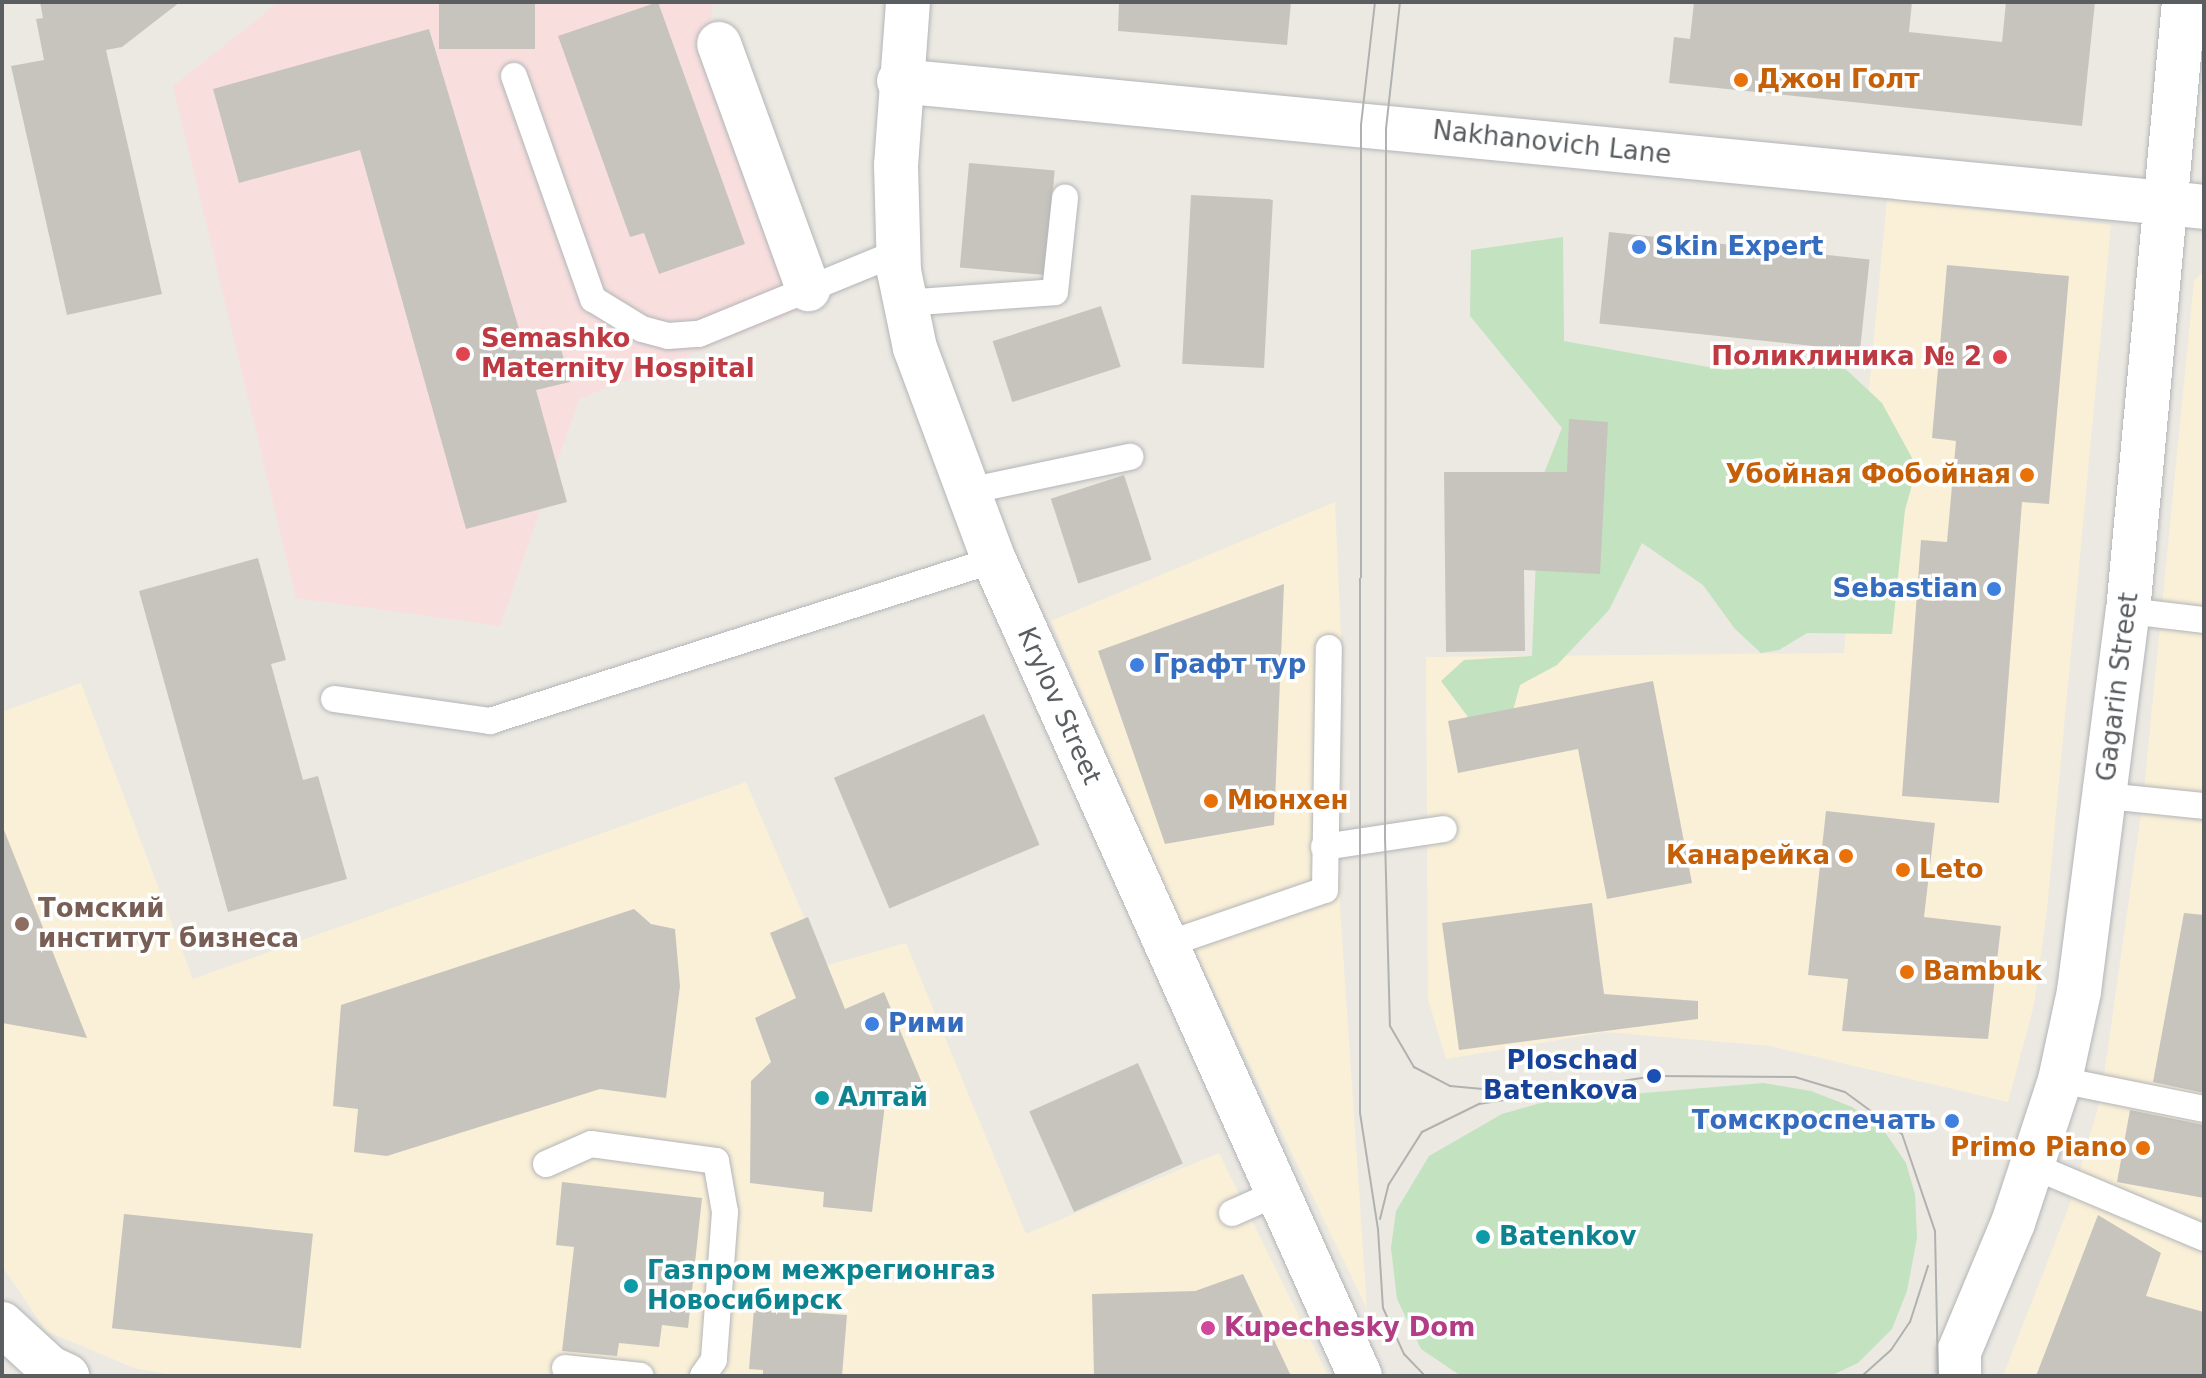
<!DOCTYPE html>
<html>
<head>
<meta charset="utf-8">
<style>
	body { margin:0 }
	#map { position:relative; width:2206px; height:1378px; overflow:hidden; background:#ece9e2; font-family:"DejaVu Sans",sans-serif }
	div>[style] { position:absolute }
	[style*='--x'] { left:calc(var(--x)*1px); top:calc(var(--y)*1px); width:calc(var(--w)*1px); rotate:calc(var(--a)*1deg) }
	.commercial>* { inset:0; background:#faf0d8 }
	.medical>* { inset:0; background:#f8dfde }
	.green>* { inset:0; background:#c2e2c0 }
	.building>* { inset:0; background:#c7c4be; transform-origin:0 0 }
	.roads { filter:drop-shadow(0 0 2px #b2b5b8) drop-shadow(0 0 2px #b2b5b8) }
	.service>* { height:26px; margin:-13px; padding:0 13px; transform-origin:13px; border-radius:13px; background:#fff }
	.minor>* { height:44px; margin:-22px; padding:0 22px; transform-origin:22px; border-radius:22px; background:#fff }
	.tertiary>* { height:44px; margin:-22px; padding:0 22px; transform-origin:22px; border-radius:22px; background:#fff }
	.secondary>* { height:44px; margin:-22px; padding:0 22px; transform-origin:22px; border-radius:22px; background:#fff }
	.tram>* { height:2px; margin:-1px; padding:0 1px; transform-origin:1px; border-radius:1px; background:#b0b1b1 }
	.dots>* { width:22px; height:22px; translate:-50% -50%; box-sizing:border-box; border:4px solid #fff; border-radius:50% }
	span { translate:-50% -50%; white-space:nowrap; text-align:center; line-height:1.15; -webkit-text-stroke:7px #fff; paint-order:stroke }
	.food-label { font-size:26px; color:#c56008; font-weight:700 }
	.left { translate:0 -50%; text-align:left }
	.right { translate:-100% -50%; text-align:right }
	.street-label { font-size:26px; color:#5a5e61 }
	.shop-label { font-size:26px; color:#366cbe; font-weight:700 }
	.health-label { font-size:26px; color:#be3a42; font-weight:700 }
	.education-label { font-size:26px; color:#785e54; font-weight:700 }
	.transit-label { font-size:26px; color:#164399; font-weight:700 }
	.culture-label { font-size:26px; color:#0d838f; font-weight:700 }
	.hotel-label { font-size:26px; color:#b23c85; font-weight:700 }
	.frame { position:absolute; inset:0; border:4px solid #5a5e61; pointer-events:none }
</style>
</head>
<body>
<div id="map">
	<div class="commercial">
		<div style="clip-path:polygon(1887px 199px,2111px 225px,2047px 909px,2034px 1005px,2008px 1102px,1770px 1046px,1605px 1032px,1446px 1059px,1428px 999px,1426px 657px,1844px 653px)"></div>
		<div style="clip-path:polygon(2204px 271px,2204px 1376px,2003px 1376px,2070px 1204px,2101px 1097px,2143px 800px,2194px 281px)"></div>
		<div style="clip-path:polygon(1335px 502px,1342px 660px,1340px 907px,1367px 1309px,1175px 910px,1051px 621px)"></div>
		<div style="clip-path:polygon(81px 683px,193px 979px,746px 782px,825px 966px,906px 943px,1026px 1234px,1219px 1153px,1328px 1376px,179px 1376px,134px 1368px,46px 1331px,2px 1266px,2px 712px)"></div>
	</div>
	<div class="medical">
		<div style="clip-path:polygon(279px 2px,713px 2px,709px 41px,801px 310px,579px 399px,500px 626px,296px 598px,173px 86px)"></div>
	</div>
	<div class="green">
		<div style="clip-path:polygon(1563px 237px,1564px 341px,1725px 370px,1838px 362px,1882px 403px,1917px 467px,1905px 510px,1892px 634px,1807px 633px,1779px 650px,1761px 653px,1735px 629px,1703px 585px,1642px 543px,1609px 610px,1557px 665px,1520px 685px,1509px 725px,1471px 721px,1441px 681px,1464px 660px,1532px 656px,1539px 486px,1562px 428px,1470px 316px,1471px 250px)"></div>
		<div style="clip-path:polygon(1763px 1083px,1811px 1091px,1852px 1107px,1882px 1128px,1906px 1163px,1915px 1194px,1917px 1238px,1907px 1291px,1892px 1329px,1858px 1363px,1830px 1376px,1461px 1376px,1421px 1349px,1397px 1299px,1391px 1248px,1396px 1211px,1429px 1156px,1502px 1114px,1548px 1101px)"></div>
	</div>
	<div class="building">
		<div style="clip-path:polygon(40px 2px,180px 2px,122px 47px,106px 50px,162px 294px,67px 315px,11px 66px,44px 60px,36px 19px,43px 18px)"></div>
		<div style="left:439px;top:2px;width:96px;height:47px"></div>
		<div style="clip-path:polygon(658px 2px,745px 244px,659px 274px,644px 233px,630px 237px,558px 36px)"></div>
		<div style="clip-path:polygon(1119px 2px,1291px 2px,1287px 45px,1118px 31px)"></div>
		<div style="clip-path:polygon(1694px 2px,1912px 2px,1909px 32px,2002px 42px,2006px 2px,2095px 2px,2082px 126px,1669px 83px,1674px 37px,1690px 39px)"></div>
		<div style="clip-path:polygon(429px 29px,522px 339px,557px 334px,570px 382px,536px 390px,567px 502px,466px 529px,360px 150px,239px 183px,213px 89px)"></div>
		<div style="left:969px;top:163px;width:86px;height:105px;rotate:5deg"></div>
		<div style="left:1191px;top:195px;width:82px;height:169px;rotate:3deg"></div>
		<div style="left:1609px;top:232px;width:262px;height:92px;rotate:6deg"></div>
		<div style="clip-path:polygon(1947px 265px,2069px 276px,2049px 504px,2022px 502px,1999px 803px,1902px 796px,1921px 540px,1947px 542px,1956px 441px,1932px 438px)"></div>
		<div style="left:1101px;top:306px;width:64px;height:114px;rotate:72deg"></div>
		<div style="clip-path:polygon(1569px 419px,1608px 422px,1600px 574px,1524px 570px,1525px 651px,1446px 652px,1444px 472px,1567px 472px)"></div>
		<div style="left:1124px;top:475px;width:89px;height:77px;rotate:72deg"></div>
		<div style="clip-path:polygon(258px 558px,286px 660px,271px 664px,303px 780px,318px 776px,347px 879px,228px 912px,139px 591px)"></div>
		<div style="clip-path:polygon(1284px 584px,1274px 825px,1165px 844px,1098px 651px)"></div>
		<div style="clip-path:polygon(1653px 681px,1692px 883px,1607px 899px,1578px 749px,1458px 773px,1448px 721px)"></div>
		<div style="left:984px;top:714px;width:142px;height:163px;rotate:67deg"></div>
		<div style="clip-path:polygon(1826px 811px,1935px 823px,1924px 917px,2001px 926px,1988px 1039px,1842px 1031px,1848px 979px,1808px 975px)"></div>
		<div style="clip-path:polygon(4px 830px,87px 1038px,2px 1023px)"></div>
		<div style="clip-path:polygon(1592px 903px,1604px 994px,1698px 1001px,1698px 1019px,1459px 1050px,1442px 923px)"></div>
		<div style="clip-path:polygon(634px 909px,651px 924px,675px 929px,680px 986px,666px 1098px,600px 1089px,387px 1156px,354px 1152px,358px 1109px,333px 1106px,341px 1005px)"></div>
		<div style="clip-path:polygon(2184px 913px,2204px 915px,2204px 1093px,2153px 1082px)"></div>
		<div style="clip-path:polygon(808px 917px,845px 1009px,884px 992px,922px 1083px,885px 1104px,872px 1212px,823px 1207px,824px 1192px,750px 1183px,751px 1081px,771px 1062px,755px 1018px,796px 998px,770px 933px)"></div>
		<div style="left:1138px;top:1063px;width:110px;height:119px;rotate:66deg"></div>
		<div style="clip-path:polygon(2130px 1110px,2204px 1125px,2204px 1198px,2117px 1182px)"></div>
		<div style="clip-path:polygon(562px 1182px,702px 1198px,688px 1328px,662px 1325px,659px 1347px,619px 1343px,617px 1356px,562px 1351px,574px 1247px,556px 1245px)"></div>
		<div style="left:124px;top:1214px;width:190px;height:115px;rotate:6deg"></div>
		<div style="clip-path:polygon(2098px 1215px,2161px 1253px,2146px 1296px,2204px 1312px,2204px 1376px,2036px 1376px)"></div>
		<div style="clip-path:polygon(1243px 1274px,1291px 1376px,1094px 1376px,1092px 1294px,1195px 1291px)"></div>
		<div style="clip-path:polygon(754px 1309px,847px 1315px,842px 1376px,763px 1376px,763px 1370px,749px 1369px)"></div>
	</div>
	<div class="roads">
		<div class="service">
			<div style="--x:514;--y:76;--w:237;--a:70.5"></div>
			<div style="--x:593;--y:299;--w:57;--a:31.5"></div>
			<div style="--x:642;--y:329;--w:27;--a:15"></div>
			<div style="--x:668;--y:336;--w:31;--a:-4"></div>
			<div style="--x:699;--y:334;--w:216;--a:-22.3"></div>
			<div style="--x:903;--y:303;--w:152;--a:-4.1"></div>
			<div style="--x:1055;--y:292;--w:95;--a:-83.9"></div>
			<div style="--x:968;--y:491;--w:166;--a:-11.9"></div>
			<div style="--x:2128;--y:611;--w:77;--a:6.8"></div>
			<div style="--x:334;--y:699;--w:158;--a:8"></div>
			<div style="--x:490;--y:721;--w:529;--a:-17.72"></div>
			<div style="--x:2106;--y:796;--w:99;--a:5.8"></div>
			<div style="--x:1324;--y:847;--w:121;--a:-8.5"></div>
			<div style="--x:1165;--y:945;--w:169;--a:-19"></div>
			<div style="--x:1325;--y:890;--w:242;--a:-89.1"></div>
			<div style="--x:2060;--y:1080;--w:147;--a:11.4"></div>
			<div style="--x:546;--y:1164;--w:49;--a:-24"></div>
			<div style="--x:591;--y:1144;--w:126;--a:7.7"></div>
			<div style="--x:716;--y:1161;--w:52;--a:80"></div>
			<div style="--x:725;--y:1212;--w:148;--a:94.3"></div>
			<div style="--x:714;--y:1360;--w:19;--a:125"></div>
			<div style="--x:2033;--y:1166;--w:186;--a:22.8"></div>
			<div style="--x:1232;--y:1213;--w:49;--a:-24"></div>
			<div style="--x:565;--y:1368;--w:76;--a:6"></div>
		</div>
		<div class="minor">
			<div style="--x:719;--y:44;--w:261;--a:70"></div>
			<div style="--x:2167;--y:203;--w:37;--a:6"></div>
		</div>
		<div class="tertiary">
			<div style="--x:899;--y:81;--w:1274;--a:5.5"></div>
		</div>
		<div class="secondary">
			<div style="--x:908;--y:2;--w:163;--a:94.2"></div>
			<div style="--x:896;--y:165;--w:106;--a:88.4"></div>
			<div style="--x:899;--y:271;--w:79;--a:78.3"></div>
			<div style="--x:915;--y:348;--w:226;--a:69.6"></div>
			<div style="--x:994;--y:560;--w:894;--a:65.84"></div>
			<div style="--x:2;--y:1324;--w:65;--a:42.5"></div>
			<div style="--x:50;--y:1368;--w:19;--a:25"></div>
			<div style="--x:1959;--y:1376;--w:24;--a:-90"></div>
			<div style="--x:1959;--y:1352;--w:140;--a:-67.3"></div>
			<div style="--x:2013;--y:1223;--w:151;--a:-71.8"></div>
			<div style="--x:2060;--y:1080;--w:91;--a:-77.9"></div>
			<div style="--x:2079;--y:991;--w:383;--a:-82.7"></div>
			<div style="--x:2128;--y:611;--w:612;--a:-84.75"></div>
		</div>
	</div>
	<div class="tram">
		<div style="--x:1375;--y:2;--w:124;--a:96.5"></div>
		<div style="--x:1361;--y:125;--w:988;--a:90.06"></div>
		<div style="--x:1360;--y:1113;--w:117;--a:81.2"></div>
		<div style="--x:1378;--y:1229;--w:79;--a:86.4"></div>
		<div style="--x:1383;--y:1308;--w:51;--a:65.5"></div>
		<div style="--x:1404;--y:1354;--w:30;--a:46"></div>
		<div style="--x:1400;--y:2;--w:127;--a:96.3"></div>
		<div style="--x:1386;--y:128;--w:710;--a:90.08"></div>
		<div style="--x:1385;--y:838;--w:188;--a:88.5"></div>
		<div style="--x:1390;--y:1026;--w:48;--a:59.7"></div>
		<div style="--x:1414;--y:1067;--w:41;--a:27.8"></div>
		<div style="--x:1450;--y:1086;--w:77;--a:5.2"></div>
		<div style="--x:1380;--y:1219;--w:36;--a:-76"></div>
		<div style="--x:1389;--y:1184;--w:62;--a:-57.6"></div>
		<div style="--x:1422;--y:1132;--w:64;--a:-26.2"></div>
		<div style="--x:1479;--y:1104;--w:177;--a:-9.1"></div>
		<div style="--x:1654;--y:1076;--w:141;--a:0.4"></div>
		<div style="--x:1795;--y:1077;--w:52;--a:16.7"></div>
		<div style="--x:1845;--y:1092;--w:71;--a:36.4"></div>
		<div style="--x:1902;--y:1134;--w:102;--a:71.2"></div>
		<div style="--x:1935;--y:1231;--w:145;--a:88.8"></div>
		<div style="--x:1862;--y:1376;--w:39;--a:-42"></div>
		<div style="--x:1891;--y:1350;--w:34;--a:-56"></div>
		<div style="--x:1910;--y:1322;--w:59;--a:-72.2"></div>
	</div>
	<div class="dots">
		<div style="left:1741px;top:80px;background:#e8710a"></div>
		<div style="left:1639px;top:247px;background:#3f7fe0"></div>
		<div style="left:463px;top:354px;background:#e0444e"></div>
		<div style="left:2000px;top:357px;background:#e0444e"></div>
		<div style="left:2027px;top:475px;background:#e8710a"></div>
		<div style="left:1994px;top:589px;background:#3f7fe0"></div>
		<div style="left:1137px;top:665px;background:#3f7fe0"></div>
		<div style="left:1211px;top:801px;background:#e8710a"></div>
		<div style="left:1846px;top:856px;background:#e8710a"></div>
		<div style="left:1903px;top:870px;background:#e8710a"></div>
		<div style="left:22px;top:924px;background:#8d6e63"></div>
		<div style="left:1907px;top:972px;background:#e8710a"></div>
		<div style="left:872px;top:1024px;background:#3f7fe0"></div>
		<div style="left:1654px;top:1076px;background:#1a4fb4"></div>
		<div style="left:822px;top:1098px;background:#0f9aa8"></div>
		<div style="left:1952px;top:1121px;background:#3f7fe0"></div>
		<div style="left:2143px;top:1148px;background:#e8710a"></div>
		<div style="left:1483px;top:1237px;background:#0f9aa8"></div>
		<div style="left:631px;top:1286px;background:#0f9aa8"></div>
		<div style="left:1208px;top:1328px;background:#d1479c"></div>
	</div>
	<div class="food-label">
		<span class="left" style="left:1757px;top:80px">Джон Голт</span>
		<span class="right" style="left:2011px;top:475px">Убойная Фобойная</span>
		<span class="left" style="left:1227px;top:801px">Мюнхен</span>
		<span class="right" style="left:1830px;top:856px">Канарейка</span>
		<span class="left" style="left:1919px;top:870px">Leto</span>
		<span class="left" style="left:1923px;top:972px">Bambuk</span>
		<span class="right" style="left:2127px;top:1148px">Primo Piano</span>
	</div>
	<div class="street-label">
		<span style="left:1552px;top:143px;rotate:6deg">Nakhanovich Lane</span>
		<span style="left:2118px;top:687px;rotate:-83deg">Gagarin Street</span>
		<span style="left:1059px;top:706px;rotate:66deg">Krylov Street</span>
	</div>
	<div class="shop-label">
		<span class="left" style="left:1655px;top:247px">Skin Expert</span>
		<span class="right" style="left:1978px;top:589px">Sebastian</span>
		<span class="left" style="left:1153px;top:665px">Графт тур</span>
		<span class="left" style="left:888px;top:1024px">Рими</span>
		<span class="right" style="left:1936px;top:1121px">Томскроспечать</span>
	</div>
	<div class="health-label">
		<span class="left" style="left:481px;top:354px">Semashko<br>Maternity Hospital</span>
		<span class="right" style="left:1982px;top:357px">Поликлиника № 2</span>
	</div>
	<div class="education-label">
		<span class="left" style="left:38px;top:924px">Томский<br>институт бизнеса</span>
	</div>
	<div class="transit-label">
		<span class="right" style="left:1638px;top:1076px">Ploschad<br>Batenkova</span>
	</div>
	<div class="culture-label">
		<span class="left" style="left:838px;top:1098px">Алтай</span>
		<span class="left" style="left:1499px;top:1237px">Batenkov</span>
		<span class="left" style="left:647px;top:1286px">Газпром межрегионгаз<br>Новосибирск</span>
	</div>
	<div class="hotel-label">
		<span class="left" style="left:1224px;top:1328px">Kupechesky Dom</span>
	</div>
	<div class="frame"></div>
</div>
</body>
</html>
